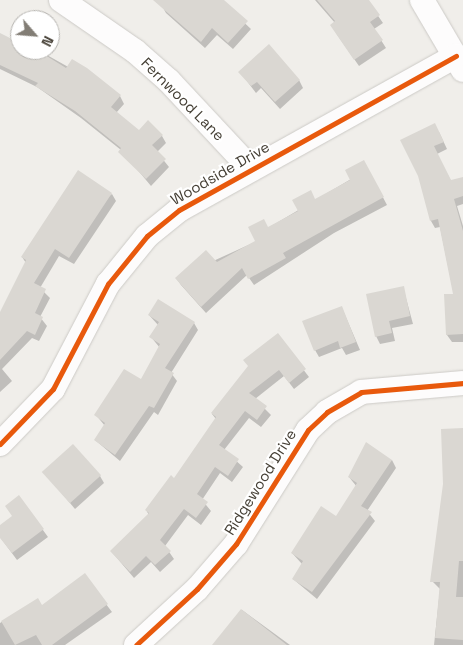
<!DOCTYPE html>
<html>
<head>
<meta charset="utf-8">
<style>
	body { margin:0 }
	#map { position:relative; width:463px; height:645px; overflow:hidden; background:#f0eeea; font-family:"Space Grotesk",sans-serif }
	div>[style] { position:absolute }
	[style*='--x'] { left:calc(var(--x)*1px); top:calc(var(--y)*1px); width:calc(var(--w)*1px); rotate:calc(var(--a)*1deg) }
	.shadow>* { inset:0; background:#0003 }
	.building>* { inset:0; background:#dad7d2; transform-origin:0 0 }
	.roads { filter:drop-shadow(0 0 1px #cccac6) drop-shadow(0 0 1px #cccac6) }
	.minor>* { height:24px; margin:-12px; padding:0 12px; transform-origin:12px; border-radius:12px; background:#fdfcfc }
	.cycleway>* { height:5px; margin:-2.5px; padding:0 2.5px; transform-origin:2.5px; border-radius:2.5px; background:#e8590c }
	span { translate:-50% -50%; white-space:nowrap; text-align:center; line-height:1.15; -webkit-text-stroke:4.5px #fff; paint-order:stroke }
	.street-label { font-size:15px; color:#464036 }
	.north { position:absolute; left:10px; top:10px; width:50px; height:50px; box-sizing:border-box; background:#fff; border:1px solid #b5b3af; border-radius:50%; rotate:117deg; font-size:14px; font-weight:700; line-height:20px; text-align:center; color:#464036 }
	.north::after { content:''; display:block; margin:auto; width:18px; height:22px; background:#827d75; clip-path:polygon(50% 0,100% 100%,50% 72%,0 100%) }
</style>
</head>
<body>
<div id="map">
	<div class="shadow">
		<div style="clip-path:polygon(166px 0,220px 0,251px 29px,233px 49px,217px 35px,205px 48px,166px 13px,162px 6px)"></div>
		<div style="clip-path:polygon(315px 0,367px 0,383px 23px,374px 29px,386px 48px,359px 66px,336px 33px,335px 23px)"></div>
		<div style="clip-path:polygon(20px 27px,20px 50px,38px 50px,120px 96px,124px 104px,116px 113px,139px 132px,162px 136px,166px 143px,157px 152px,169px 167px,151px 186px,121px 150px,81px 118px,37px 87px,0 69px,0 35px,12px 41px)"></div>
		<div style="clip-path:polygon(240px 72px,299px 80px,303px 88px,280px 109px,261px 88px,256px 93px)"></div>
		<div style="clip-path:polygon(439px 132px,447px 149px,437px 154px,451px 181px,463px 180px,463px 204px,457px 206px,463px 226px,463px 342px,452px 342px,447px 335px,445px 295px,454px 295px,440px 227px,435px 228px,431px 221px,419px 176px)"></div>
		<div style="clip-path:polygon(368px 169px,387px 205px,334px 233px,254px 285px,247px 275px,206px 313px,181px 285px,176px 278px,257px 241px,268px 228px)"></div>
		<div style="clip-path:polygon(112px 194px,116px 201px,74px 264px,59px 256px,40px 288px,50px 298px,40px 317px,47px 326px,39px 341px,32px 338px,2px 369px,12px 381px,0 392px,0 315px,26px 263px,22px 257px)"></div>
		<div style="clip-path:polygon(403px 287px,413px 324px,392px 328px,395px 341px,380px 344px,376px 336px)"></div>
		<div style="clip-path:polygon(342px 308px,360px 350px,346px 355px,342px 348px,319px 357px,315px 350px)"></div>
		<div style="clip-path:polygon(149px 315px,194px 323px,198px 330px,171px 373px,177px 381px,158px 415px,154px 412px,120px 461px,95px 440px,105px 426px,96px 415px,141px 380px,160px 348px,151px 337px,158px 325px)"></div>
		<div style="clip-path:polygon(277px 335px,309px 377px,294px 389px,284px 376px,255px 399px,271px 415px,261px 427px,249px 418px,224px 450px,243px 467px,232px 482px,220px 473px,202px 500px,211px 511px,201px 525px,188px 515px,165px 546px,174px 559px,160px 572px,151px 562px,134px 578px,111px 551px,149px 515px,146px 510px,175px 479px,216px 419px,212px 414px)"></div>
		<div style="clip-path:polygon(463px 429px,463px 645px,434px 645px,440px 589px,432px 581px)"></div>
		<div style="clip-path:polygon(392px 460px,396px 468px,367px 511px,375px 521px,317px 599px,293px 579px,302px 564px,292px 553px,336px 518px,357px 487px,349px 477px)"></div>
		<div style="clip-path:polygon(44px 472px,100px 476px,104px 483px,75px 509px)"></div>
		<div style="clip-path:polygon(19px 497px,48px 537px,17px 560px,0 537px,0 526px,13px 517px)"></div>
		<div style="clip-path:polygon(84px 575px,112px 612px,65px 645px,0 645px,0 623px,38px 600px,42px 607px)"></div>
		<div style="clip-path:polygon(242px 610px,290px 645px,217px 645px)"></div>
	</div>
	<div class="building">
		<div style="clip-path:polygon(153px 0,224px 0,248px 21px,228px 43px,212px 28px,201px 42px)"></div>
		<div style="clip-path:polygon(317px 0,369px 0,380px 15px,370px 22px,383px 40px,354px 60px,330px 25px,335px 21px)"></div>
		<div style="clip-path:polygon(0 33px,20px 43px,20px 50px,37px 50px,66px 68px,72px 59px,87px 68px,121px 95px,111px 107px,139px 130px,148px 120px,163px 135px,152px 145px,166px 159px,146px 179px,118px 152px,121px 148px,75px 111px,35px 86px,38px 83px,0 65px)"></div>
		<div style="clip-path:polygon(269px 44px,300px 80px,275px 102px,257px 82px,251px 86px,238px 72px)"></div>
		<div style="clip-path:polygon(435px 123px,444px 142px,434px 146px,451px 180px,463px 177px,463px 196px,454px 199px,463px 231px,463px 334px,446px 335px,444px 294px,453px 294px,438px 219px,430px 221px,418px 176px,400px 140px)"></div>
		<div style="clip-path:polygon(364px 160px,384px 197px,283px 253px,286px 258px,248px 279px,242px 268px,201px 307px,175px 278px,206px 250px,217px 262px,255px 241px,248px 227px,264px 219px,268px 227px,298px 211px,292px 200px,311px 190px,315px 199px,350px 180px,345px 170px)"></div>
		<div style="clip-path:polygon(78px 170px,112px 193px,69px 258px,55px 249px,34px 283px,46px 289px,35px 313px,43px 317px,35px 335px,27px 331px,0 360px,0 312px,26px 260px,21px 257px)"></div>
		<div style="clip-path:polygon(404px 286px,410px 316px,389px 321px,392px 333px,375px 337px,366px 294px)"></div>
		<div style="clip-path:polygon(158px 299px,195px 322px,165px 368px,174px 373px,154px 408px,149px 406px,115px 455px,94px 440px,105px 423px,94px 415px,124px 369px,141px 379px,160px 344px,149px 337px,159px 322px,148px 315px)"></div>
		<div style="clip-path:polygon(342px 306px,356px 342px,340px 348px,338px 341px,314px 351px,302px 321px)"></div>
		<div style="clip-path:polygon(278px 333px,306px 369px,289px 383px,279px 370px,249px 393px,267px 406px,257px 420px,245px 411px,219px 445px,239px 459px,228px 476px,215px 467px,197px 494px,208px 502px,196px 518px,184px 509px,160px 540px,171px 551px,155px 565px,146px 556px,130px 572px,110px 551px,149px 513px,145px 510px,171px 475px,174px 478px,216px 417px,211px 413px,248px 366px,243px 360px)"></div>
		<div style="clip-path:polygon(463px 428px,463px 561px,459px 561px,456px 597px,463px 597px,463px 640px,435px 638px,440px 582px,430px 582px,443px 484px,441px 429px)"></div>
		<div style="clip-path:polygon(366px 442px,392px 460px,361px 506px,372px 512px,312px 592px,292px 579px,303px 561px,291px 553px,321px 506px,336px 516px,357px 483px,348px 477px)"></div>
		<div style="left:73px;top:444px;width:42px;height:42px;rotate:48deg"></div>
		<div style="clip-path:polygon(19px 495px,44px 529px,12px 553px,0 538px,0 525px,12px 516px,5px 506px)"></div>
		<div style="clip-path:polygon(85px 573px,108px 604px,52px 645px,42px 645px,36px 635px,15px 645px,1px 621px,38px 598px,42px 605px)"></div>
		<div style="clip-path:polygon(241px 609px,287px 645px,212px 645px)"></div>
	</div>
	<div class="roads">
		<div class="minor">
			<div style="--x:61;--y:0;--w:90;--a:34.6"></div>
			<div style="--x:135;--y:51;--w:45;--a:41.4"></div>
			<div style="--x:169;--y:81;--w:120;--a:47"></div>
			<div style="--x:422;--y:0;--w:81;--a:59.6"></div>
			<div style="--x:0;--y:444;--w:76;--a:-46.1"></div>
			<div style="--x:53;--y:389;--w:119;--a:-62.4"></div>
			<div style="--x:108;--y:284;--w:62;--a:-50.9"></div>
			<div style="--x:147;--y:236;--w:41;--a:-39.1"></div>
			<div style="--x:179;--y:210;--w:317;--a:-29.1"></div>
			<div style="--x:136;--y:645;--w:83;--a:-42.6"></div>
			<div style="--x:197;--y:589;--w:60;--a:-49.1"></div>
			<div style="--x:236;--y:544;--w:135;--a:-57.7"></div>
			<div style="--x:308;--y:430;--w:26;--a:-43"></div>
			<div style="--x:327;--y:412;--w:39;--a:-30"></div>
			<div style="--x:361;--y:392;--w:102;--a:-5"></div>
		</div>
	</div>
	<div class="cycleway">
		<div style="--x:0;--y:444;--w:76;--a:-46.1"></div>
		<div style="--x:53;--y:389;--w:119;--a:-62.4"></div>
		<div style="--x:108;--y:284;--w:62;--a:-50.9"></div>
		<div style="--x:147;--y:236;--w:41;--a:-39.1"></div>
		<div style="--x:179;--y:210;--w:317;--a:-29.1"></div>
		<div style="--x:136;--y:645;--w:83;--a:-42.6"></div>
		<div style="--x:197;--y:589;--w:60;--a:-49.1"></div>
		<div style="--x:236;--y:544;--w:135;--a:-57.7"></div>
		<div style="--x:308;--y:430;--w:26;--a:-43"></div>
		<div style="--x:327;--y:412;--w:39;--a:-30"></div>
		<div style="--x:361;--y:392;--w:102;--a:-5"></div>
	</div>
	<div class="street-label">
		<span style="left:183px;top:99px;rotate:45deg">Fernwood Lane</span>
		<span style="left:220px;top:173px;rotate:-30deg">Woodside Drive</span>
		<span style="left:260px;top:482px;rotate:-58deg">Ridgewood Drive</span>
	</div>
	<div class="north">N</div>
</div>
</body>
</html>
